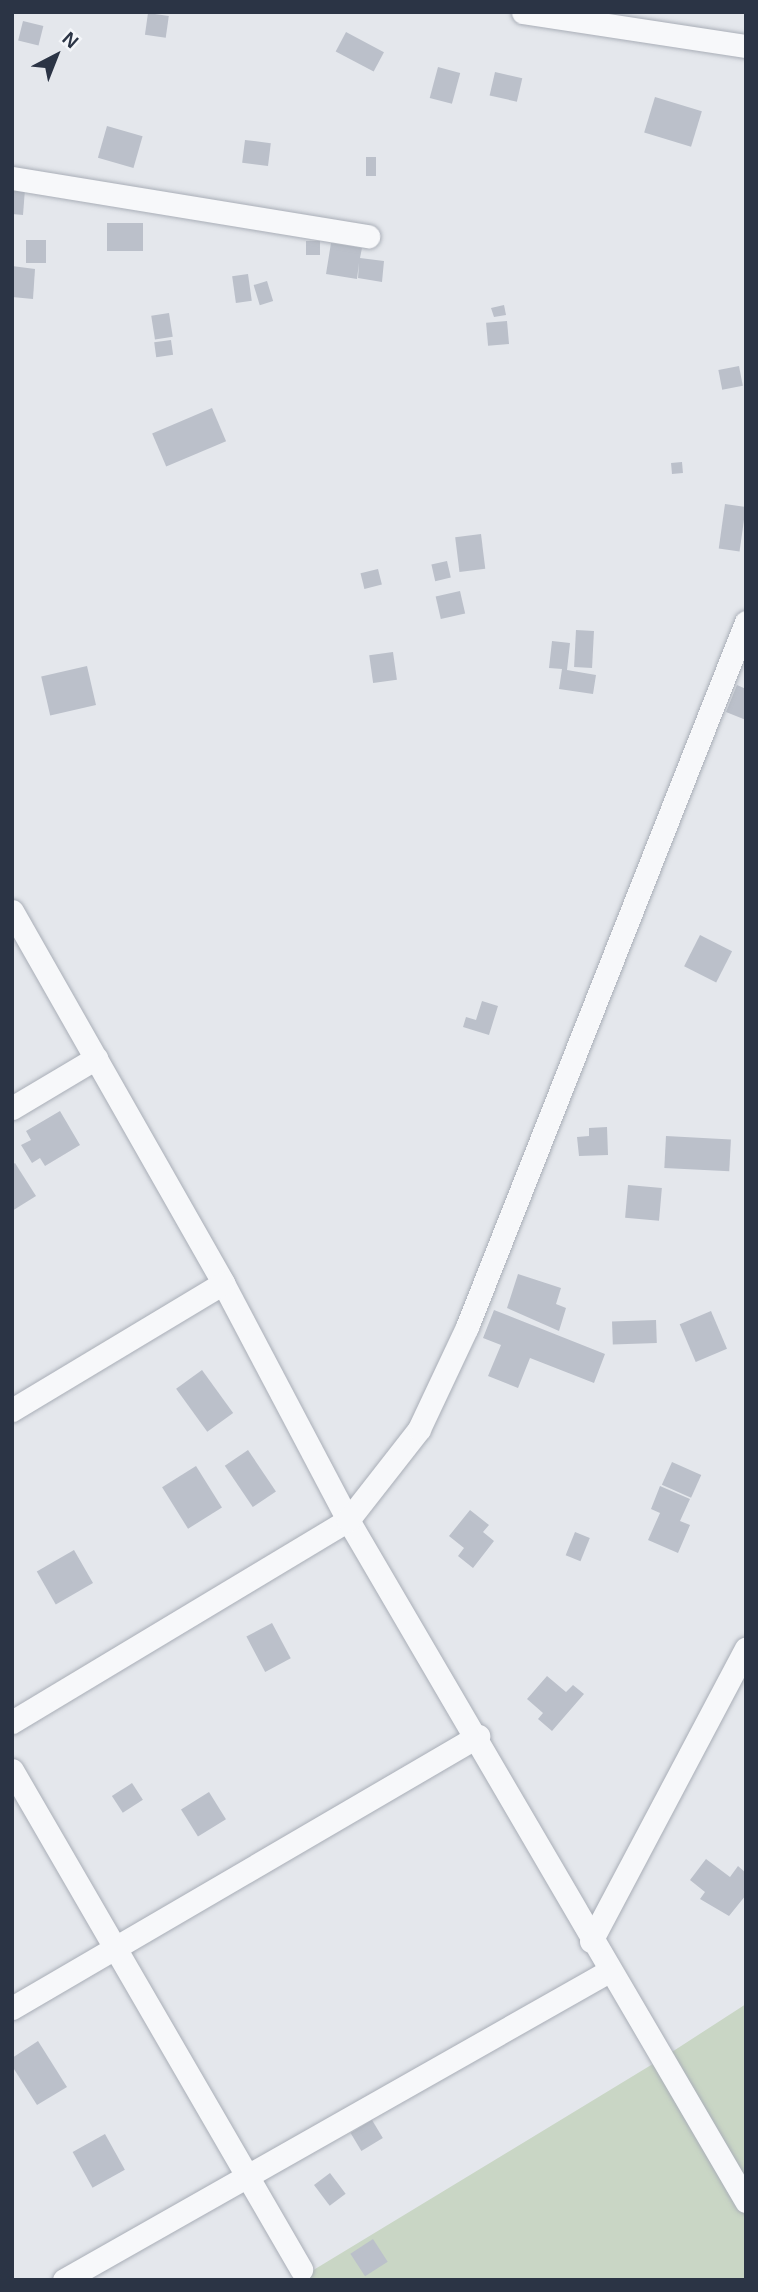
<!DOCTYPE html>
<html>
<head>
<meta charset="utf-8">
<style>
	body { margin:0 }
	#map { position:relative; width:758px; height:2292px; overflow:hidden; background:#e4e7ec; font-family:Arial,sans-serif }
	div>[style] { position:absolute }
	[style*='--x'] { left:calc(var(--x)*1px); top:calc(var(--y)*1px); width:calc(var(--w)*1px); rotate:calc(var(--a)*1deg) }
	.green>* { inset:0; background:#c9d6c5 }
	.building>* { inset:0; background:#bbc0ca; transform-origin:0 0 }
	.roads { filter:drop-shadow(0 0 2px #a9aeb7) drop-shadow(0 0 2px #a9aeb7) }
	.minor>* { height:23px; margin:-11.5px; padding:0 11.5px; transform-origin:11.5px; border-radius:11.5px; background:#f7f8fa }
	span { translate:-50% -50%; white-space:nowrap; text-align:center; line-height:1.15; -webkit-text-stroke:7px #f4f6f9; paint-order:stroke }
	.frame { position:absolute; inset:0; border:14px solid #2b3445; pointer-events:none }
	.north { position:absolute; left:21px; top:21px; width:70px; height:70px; -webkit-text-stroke:5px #f4f6f9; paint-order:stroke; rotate:42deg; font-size:19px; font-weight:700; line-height:28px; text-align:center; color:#2b3445 }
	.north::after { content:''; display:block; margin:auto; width:24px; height:32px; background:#2b3445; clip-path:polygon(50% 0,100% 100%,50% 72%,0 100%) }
</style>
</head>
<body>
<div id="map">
	<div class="green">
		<div style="clip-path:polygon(746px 2004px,746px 2280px,297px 2280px,661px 2059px)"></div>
	</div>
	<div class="building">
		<div style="left:148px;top:13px;width:21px;height:22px;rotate:8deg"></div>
		<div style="left:23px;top:21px;width:21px;height:20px;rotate:14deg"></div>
		<div style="left:346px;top:32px;width:43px;height:22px;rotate:28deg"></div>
		<div style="left:438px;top:67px;width:23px;height:32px;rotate:15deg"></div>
		<div style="left:495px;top:72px;width:28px;height:24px;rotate:13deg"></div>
		<div style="left:655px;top:97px;width:49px;height:37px;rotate:17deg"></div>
		<div style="left:107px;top:126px;width:37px;height:33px;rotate:16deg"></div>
		<div style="left:245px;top:140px;width:26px;height:23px;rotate:7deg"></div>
		<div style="left:366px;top:157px;width:10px;height:19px"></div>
		<div style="clip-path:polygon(12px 188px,25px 189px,23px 215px,12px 214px)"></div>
		<div style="left:107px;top:223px;width:36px;height:28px"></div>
		<div style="left:26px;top:240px;width:20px;height:23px"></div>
		<div style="left:306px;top:241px;width:14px;height:14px"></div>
		<div style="clip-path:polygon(331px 243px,362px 248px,360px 258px,384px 261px,382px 282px,358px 278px,359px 263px,357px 279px,326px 274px)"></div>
		<div style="clip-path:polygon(12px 266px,35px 269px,33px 299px,12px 297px)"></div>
		<div style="left:248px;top:274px;width:27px;height:16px;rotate:82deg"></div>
		<div style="left:267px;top:281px;width:21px;height:14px;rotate:73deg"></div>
		<div style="clip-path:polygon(504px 305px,506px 315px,494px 317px,491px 308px)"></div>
		<div style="left:169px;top:313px;width:24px;height:18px;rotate:81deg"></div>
		<div style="left:507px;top:321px;width:23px;height:21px;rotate:85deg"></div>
		<div style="left:171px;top:340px;width:15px;height:17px;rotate:82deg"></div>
		<div style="left:739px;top:366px;width:20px;height:21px;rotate:79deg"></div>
		<div style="left:212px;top:408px;width:36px;height:65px;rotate:67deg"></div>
		<div style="left:682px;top:462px;width:11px;height:11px;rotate:85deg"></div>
		<div style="left:725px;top:504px;width:21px;height:45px;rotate:8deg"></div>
		<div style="left:481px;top:534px;width:35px;height:26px;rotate:83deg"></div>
		<div style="left:447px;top:561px;width:17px;height:16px;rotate:77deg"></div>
		<div style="left:378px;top:569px;width:16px;height:18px;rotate:76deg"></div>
		<div style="left:460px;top:591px;width:23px;height:25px;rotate:77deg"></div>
		<div style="left:576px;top:630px;width:18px;height:37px;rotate:3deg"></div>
		<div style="clip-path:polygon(552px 641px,570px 643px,567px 670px,596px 675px,593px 694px,559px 689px,562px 669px,549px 668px)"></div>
		<div style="left:393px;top:652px;width:28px;height:24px;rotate:82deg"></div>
		<div style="left:87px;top:666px;width:40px;height:47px;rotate:77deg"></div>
		<div style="clip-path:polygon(737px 685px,746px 689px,746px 720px,726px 712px)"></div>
		<div style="left:700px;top:935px;width:36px;height:35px;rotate:27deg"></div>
		<div style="clip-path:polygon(482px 1001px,498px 1006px,489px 1035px,463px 1027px,466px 1017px,476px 1020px)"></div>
		<div style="clip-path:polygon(60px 1111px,80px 1145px,45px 1166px,40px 1158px,32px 1163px,21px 1145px,31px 1140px,26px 1131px)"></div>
		<div style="clip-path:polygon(607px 1127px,608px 1155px,579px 1156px,577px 1137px,589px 1136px,589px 1128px)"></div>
		<div style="left:666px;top:1136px;width:65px;height:32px;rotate:3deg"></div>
		<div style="clip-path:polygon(15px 1163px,36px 1196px,12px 1211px,12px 1165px)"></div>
		<div style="left:628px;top:1185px;width:34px;height:33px;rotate:5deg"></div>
		<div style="clip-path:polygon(518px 1274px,561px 1288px,556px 1304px,566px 1308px,559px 1331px,507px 1308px)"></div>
		<div style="clip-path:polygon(494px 1310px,605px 1354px,594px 1383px,530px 1358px,518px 1388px,488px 1376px,501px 1345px,483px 1338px)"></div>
		<div style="left:711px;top:1311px;width:41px;height:34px;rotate:67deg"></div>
		<div style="left:656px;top:1320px;width:23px;height:44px;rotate:88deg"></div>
		<div style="left:202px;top:1370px;width:53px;height:32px;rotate:54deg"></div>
		<div style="left:248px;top:1450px;width:50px;height:28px;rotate:56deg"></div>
		<div style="left:672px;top:1462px;width:32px;height:25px;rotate:24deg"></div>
		<div style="left:196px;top:1466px;width:49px;height:40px;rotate:58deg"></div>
		<div style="clip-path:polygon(660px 1486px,690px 1499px,680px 1521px,690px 1525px,678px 1553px,648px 1540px,660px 1513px,651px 1509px)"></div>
		<div style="clip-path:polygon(470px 1510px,489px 1525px,483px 1532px,494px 1541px,473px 1568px,458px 1556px,464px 1548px,449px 1536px)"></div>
		<div style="left:575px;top:1532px;width:16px;height:25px;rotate:22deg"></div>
		<div style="left:74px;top:1550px;width:38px;height:43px;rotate:60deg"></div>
		<div style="left:272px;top:1623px;width:40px;height:29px;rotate:62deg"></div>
		<div style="clip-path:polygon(547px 1676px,566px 1692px,573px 1685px,584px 1694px,552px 1731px,538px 1719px,543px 1713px,527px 1699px)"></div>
		<div style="left:132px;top:1783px;width:20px;height:24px;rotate:57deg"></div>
		<div style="left:209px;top:1792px;width:32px;height:33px;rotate:58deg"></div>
		<div style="clip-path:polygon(706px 1859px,730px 1877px,738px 1866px,746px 1873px,746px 1895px,729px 1916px,700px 1899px,705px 1892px,690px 1880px)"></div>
		<div style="clip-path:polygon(38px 2041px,67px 2087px,37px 2105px,12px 2066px,12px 2058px)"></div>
		<div style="left:372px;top:2120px;width:21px;height:25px;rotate:59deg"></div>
		<div style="left:105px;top:2134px;width:41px;height:37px;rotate:61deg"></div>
		<div style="left:330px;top:2173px;width:26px;height:20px;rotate:53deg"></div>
		<div style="left:373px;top:2239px;width:27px;height:27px;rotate:57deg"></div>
	</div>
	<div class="roads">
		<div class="minor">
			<div style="--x:523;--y:12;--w:226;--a:8.7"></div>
			<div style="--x:12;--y:178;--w:361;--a:9.3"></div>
			<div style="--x:12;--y:911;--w:428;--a:60.4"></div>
			<div style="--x:223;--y:1283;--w:268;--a:62.2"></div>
			<div style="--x:348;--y:1520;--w:789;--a:59.7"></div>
			<div style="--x:12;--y:1108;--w:98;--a:-30.8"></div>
			<div style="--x:12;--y:1410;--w:246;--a:-31"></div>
			<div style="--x:12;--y:1722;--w:392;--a:-31"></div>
			<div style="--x:348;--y:1520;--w:115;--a:-52"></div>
			<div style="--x:419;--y:1429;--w:113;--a:-64.8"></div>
			<div style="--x:467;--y:1327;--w:758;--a:-68.41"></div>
			<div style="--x:12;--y:1770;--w:577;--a:59.92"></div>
			<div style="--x:591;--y:1941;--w:331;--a:-62.1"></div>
			<div style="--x:12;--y:2008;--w:540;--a:-30.27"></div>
			<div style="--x:64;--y:2280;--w:627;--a:-29.55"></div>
		</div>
	</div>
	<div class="frame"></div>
	<div class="north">N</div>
</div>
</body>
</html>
